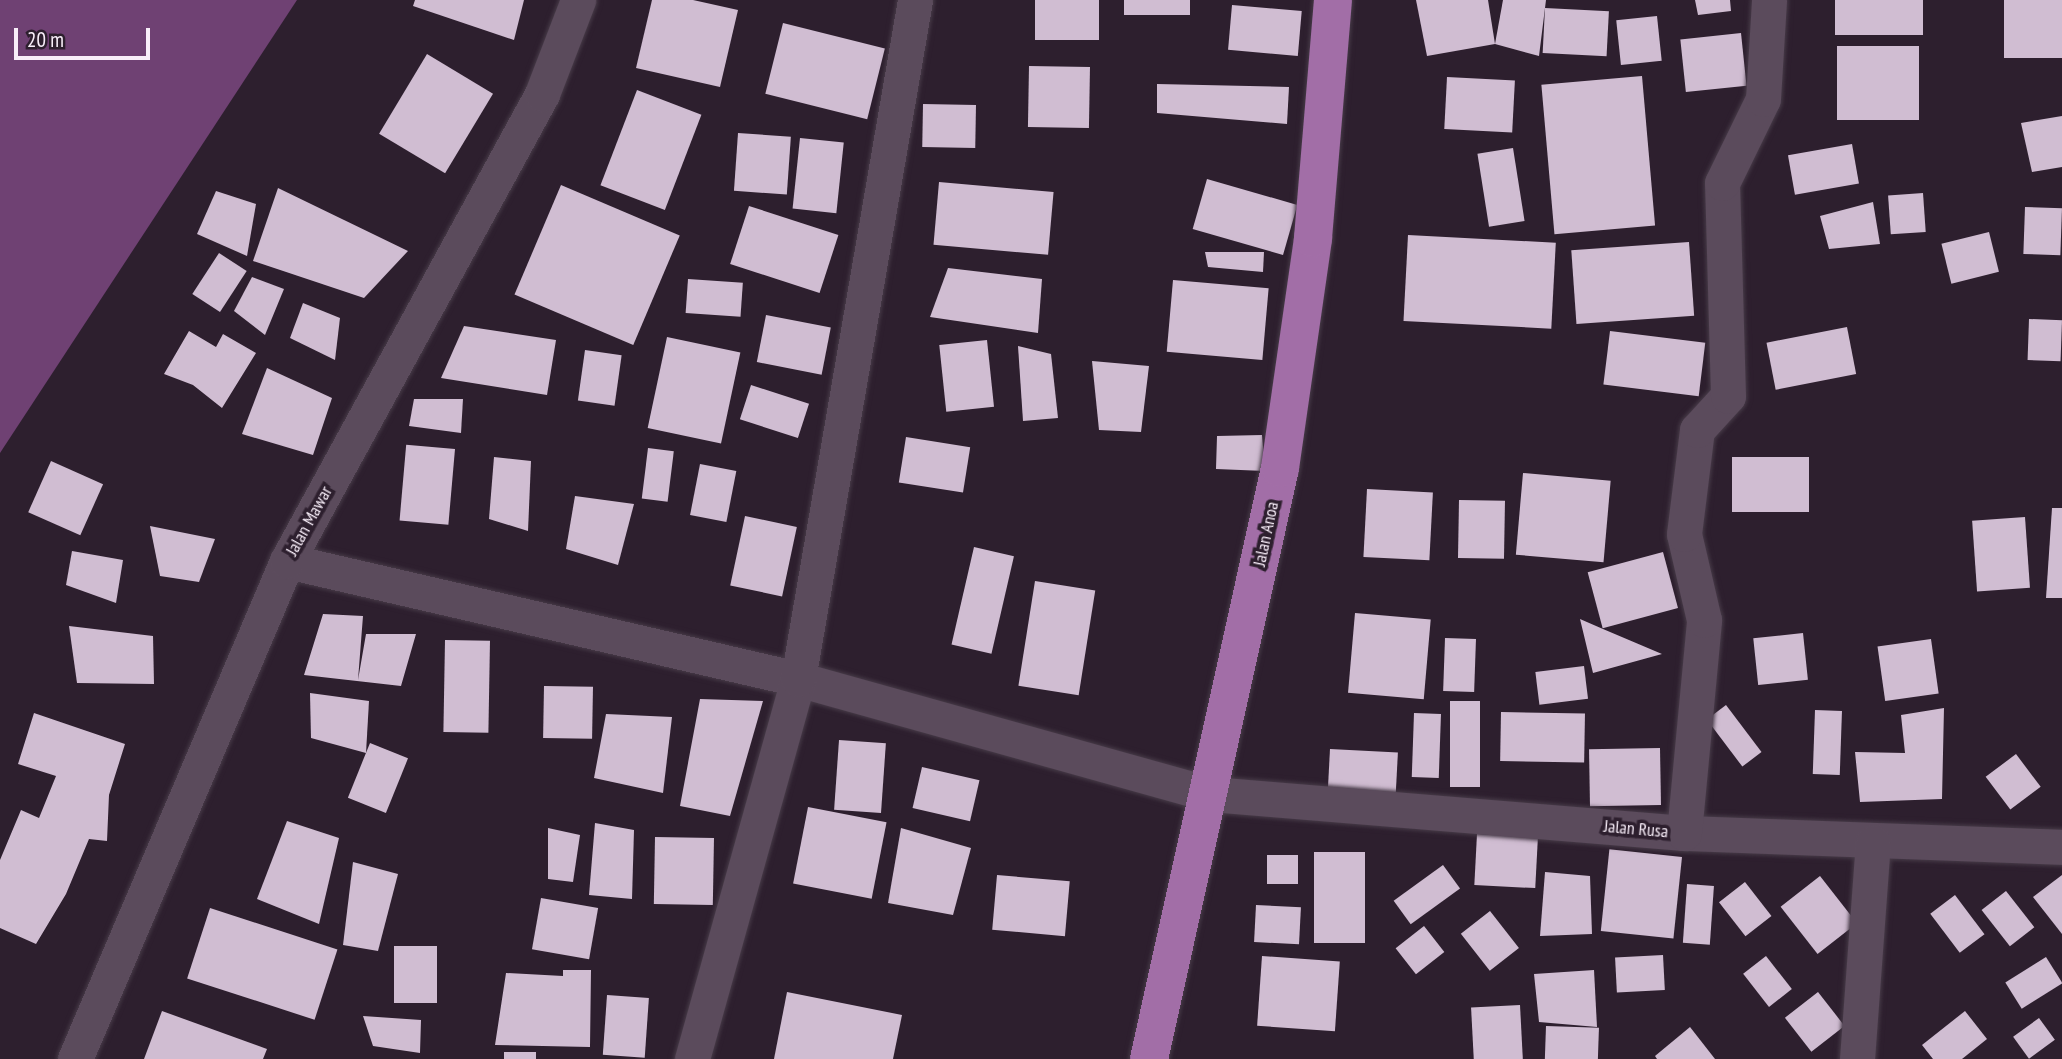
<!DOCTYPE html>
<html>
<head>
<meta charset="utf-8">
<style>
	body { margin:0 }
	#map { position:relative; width:2062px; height:1059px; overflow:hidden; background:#2d1f2e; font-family:"PT Sans Narrow",sans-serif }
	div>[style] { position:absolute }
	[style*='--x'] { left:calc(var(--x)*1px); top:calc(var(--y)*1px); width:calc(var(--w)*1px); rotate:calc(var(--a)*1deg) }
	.water>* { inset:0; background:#6f4173 }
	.building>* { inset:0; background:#d0bdd2; transform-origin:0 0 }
	.roads { filter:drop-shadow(0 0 2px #473b48) drop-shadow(0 0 2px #473b48) }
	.street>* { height:35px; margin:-17.5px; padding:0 17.5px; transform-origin:17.5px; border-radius:17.5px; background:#5b4b5c }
	.highway>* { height:38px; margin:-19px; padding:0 19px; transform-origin:19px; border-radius:19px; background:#a26ea7 }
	span { translate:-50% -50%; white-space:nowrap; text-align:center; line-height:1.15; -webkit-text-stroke:7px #2d1f2e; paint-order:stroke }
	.street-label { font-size:18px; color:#f8eef9 }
	.scale { position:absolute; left:14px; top:28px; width:136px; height:32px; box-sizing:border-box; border:4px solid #f8eef9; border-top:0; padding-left:9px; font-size:21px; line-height:24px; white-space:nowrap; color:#f8eef9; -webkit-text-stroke:5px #2d1f2e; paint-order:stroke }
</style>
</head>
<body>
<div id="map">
	<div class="water">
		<div style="clip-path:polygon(0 0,297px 0,0 453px)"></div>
	</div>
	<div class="building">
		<div style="clip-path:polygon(415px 0,524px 0,514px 40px,413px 6px)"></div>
		<div style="clip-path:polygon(652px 0,693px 0,738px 10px,720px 87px,636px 68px)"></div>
		<div style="left:1035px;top:0;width:64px;height:40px"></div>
		<div style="left:1124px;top:0;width:66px;height:15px"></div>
		<div style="clip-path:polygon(1416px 0,1488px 0,1495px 44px,1427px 56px)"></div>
		<div style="clip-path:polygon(1503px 0,1546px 0,1539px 56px,1495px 44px)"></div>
		<div style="clip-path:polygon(1695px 0,1730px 0,1731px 11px,1698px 15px)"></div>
		<div style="left:1835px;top:0;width:88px;height:35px"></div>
		<div style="left:2004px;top:0;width:58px;height:58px"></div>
		<div style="left:1232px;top:5px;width:70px;height:45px;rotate:5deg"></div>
		<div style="left:1545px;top:8px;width:64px;height:45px;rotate:3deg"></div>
		<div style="left:1657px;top:16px;width:45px;height:41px;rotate:84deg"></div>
		<div style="left:783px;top:23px;width:105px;height:73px;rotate:14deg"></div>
		<div style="left:1741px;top:33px;width:53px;height:61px;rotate:84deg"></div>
		<div style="left:1837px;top:46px;width:82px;height:74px"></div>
		<div style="left:427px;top:54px;width:77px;height:93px;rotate:31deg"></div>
		<div style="left:1029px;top:66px;width:61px;height:61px;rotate:1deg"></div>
		<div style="left:1642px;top:76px;width:150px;height:101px;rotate:85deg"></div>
		<div style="left:1447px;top:77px;width:68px;height:52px;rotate:3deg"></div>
		<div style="clip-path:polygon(1157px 84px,1289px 87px,1287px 124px,1157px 113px)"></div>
		<div style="left:637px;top:90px;width:69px;height:102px;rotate:21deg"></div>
		<div style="left:923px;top:104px;width:53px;height:43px;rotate:1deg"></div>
		<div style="clip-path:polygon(2062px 116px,2062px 167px,2032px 172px,2021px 123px)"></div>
		<div style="left:738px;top:133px;width:53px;height:58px;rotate:4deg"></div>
		<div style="left:800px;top:138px;width:44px;height:71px;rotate:6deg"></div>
		<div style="left:1852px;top:144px;width:40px;height:65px;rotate:80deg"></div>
		<div style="left:1513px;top:148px;width:74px;height:36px;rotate:81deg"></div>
		<div style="left:1207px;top:179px;width:94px;height:52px;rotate:16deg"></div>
		<div style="left:939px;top:182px;width:115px;height:63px;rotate:5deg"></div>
		<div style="left:561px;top:185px;width:129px;height:119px;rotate:23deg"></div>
		<div style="clip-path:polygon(278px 188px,408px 251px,364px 298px,253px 261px)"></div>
		<div style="clip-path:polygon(216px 191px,256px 204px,247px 256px,197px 234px)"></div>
		<div style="left:1923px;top:193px;width:39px;height:35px;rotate:86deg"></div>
		<div style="clip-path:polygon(1873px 202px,1880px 244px,1829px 249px,1820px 216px)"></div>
		<div style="left:749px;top:206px;width:94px;height:61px;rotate:18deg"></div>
		<div style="left:2025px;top:207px;width:37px;height:47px;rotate:2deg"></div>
		<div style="left:1989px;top:232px;width:41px;height:49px;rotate:76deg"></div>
		<div style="left:1408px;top:235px;width:148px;height:86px;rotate:3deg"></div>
		<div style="left:1689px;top:242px;width:74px;height:118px;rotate:86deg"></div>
		<div style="clip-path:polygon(1205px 252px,1264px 252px,1263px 272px,1208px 267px)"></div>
		<div style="left:219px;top:253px;width:33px;height:49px;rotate:33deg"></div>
		<div style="clip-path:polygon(948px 268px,1042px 279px,1038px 333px,930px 317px)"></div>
		<div style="clip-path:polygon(252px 277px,284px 289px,265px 335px,234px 311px)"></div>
		<div style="left:688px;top:279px;width:55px;height:34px;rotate:4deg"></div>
		<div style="left:1173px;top:280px;width:96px;height:72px;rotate:5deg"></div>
		<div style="clip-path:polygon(303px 303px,340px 318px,335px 360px,290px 338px)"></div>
		<div style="left:766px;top:315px;width:66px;height:48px;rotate:11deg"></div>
		<div style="left:2029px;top:319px;width:33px;height:41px;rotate:2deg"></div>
		<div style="clip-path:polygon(464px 326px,556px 340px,547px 395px,441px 378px)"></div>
		<div style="left:1847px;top:327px;width:48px;height:82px;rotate:79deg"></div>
		<div style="clip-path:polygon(189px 331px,216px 347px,223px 334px,256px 353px,222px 408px,193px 385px,164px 374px)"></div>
		<div style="left:1610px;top:331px;width:96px;height:54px;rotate:7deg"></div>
		<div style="left:667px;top:337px;width:75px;height:93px;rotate:12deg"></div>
		<div style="left:987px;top:340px;width:67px;height:48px;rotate:84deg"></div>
		<div style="clip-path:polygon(1018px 346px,1051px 354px,1058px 418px,1023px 421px)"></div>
		<div style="left:585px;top:350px;width:37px;height:51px;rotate:8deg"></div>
		<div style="clip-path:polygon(1092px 361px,1149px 366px,1141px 432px,1099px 430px)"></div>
		<div style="clip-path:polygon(267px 368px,332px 398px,313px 455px,242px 434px)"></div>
		<div style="left:751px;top:385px;width:61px;height:36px;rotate:18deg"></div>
		<div style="clip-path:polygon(414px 399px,463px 399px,461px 433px,409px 426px)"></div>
		<div style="clip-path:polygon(1262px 435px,1265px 471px,1216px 469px,1217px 436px)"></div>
		<div style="left:906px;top:437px;width:65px;height:46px;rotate:9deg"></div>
		<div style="left:648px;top:448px;width:26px;height:51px;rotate:7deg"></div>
		<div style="left:455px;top:449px;width:76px;height:49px;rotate:95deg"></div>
		<div style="clip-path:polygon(494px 457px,531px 461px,528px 531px,489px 519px)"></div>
		<div style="left:1809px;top:457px;width:55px;height:77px;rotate:90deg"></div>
		<div style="left:51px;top:461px;width:57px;height:56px;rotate:24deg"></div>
		<div style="left:700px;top:464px;width:37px;height:52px;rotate:11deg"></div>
		<div style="left:1523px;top:473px;width:88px;height:82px;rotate:5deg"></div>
		<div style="left:1367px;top:489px;width:66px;height:68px;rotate:3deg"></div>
		<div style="clip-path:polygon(575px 496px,634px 504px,618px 565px,566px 549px)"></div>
		<div style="left:1459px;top:500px;width:46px;height:58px;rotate:1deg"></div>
		<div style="clip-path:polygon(2052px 508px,2062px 508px,2062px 598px,2046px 598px)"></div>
		<div style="left:745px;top:516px;width:53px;height:71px;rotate:12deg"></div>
		<div style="left:2025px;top:517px;width:71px;height:53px;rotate:86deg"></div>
		<div style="clip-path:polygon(150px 526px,215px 539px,199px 582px,160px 576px)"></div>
		<div style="left:974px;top:547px;width:41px;height:100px;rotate:13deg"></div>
		<div style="clip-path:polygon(72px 551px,123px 560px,116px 603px,66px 585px)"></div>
		<div style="left:1663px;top:552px;width:58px;height:78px;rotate:75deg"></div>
		<div style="left:1035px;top:581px;width:61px;height:106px;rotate:9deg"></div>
		<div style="left:1355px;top:613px;width:76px;height:80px;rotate:5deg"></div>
		<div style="clip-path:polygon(323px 614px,363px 616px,358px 680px,366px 634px,416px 634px,401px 686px,304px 675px)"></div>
		<div style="clip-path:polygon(1580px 619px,1603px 629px,1662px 654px,1593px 673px)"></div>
		<div style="clip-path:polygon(69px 626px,153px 636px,154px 684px,77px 683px)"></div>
		<div style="left:1803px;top:633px;width:47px;height:50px;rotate:84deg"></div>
		<div style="left:1445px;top:638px;width:31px;height:53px;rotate:2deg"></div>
		<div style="left:1931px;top:639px;width:55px;height:54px;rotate:82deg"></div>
		<div style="left:445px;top:640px;width:45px;height:92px;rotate:1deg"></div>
		<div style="left:1584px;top:666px;width:33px;height:49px;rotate:83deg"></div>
		<div style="left:544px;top:686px;width:49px;height:52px;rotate:1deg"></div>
		<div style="clip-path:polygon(310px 693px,369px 701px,366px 753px,311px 738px)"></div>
		<div style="clip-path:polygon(700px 699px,763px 701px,730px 816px,680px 806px)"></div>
		<div style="left:1450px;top:701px;width:30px;height:86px"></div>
		<div style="left:1726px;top:705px;width:59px;height:24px;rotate:53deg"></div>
		<div style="clip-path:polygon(1944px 708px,1942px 799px,1860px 802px,1855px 752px,1905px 753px,1901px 715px)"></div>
		<div style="left:1815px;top:710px;width:27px;height:64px;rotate:2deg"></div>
		<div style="left:1501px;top:712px;width:84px;height:49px;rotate:1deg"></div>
		<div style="clip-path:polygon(34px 713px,125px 744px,109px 795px,107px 841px,89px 839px,66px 894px,36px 944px,0 928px,0 860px,21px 810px,39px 818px,56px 776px,18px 764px)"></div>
		<div style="left:1414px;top:713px;width:27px;height:64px;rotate:2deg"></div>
		<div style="clip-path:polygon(606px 714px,672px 717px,663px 793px,594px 778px)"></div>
		<div style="left:839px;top:740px;width:47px;height:70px;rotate:4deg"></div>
		<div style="left:370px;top:743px;width:41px;height:59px;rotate:22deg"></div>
		<div style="left:1660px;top:748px;width:57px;height:71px;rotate:89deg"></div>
		<div style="left:1330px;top:749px;width:68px;height:40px;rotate:3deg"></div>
		<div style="left:2016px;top:754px;width:41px;height:38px;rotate:53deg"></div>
		<div style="left:922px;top:767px;width:59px;height:42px;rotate:13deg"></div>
		<div style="left:808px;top:807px;width:80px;height:78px;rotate:11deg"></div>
		<div style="clip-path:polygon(287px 821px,339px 838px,319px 924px,257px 899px)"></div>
		<div style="clip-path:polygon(595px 823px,634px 830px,632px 899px,589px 895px)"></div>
		<div style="clip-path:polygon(548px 828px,580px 835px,573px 882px,548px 879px)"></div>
		<div style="clip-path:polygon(901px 828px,971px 848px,953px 915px,888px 903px)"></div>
		<div style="left:1477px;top:834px;width:61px;height:51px;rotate:3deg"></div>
		<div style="left:655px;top:837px;width:59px;height:67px;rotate:1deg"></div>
		<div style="left:1314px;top:852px;width:51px;height:91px"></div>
		<div style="left:1267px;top:855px;width:31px;height:29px"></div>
		<div style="left:1682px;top:857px;width:82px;height:73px;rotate:96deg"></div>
		<div style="clip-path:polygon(353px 862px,398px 874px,378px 951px,343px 945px)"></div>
		<div style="left:1443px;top:865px;width:29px;height:61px;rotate:54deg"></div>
		<div style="clip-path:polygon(1545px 872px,1590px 876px,1592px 934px,1540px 936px)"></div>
		<div style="left:997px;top:875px;width:73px;height:55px;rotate:5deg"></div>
		<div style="clip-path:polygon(2062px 875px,2062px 934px,2033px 897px)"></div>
		<div style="left:1820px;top:876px;width:60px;height:50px;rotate:52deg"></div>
		<div style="left:1745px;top:882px;width:43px;height:33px;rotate:52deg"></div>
		<div style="left:1687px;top:884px;width:27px;height:59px;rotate:4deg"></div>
		<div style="left:2006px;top:891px;width:46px;height:31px;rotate:52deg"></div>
		<div style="left:1955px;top:895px;width:49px;height:31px;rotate:53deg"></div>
		<div style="left:541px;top:898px;width:58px;height:52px;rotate:10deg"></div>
		<div style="left:1256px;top:905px;width:45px;height:37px;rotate:3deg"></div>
		<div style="left:210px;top:908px;width:134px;height:74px;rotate:18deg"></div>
		<div style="left:1490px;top:911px;width:47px;height:37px;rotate:52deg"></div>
		<div style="left:1424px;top:926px;width:33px;height:36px;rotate:52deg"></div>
		<div style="left:394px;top:946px;width:43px;height:57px"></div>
		<div style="left:1663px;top:955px;width:35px;height:48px;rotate:87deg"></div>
		<div style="left:1262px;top:956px;width:78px;height:70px;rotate:4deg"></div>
		<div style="left:1766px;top:956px;width:42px;height:29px;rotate:52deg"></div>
		<div style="left:2046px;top:957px;width:31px;height:48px;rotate:58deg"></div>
		<div style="clip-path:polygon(563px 970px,591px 970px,590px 1047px,495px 1045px,506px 973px,563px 976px)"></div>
		<div style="clip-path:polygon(1594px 970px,1597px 1027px,1539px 1022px,1534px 974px)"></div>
		<div style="clip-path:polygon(787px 992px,902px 1015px,893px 1059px,774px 1059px)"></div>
		<div style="left:1818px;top:992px;width:43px;height:42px;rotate:52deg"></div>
		<div style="left:607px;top:995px;width:42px;height:60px;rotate:4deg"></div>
		<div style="left:1520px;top:1005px;width:54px;height:49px;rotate:87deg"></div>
		<div style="clip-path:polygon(162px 1011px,267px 1049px,263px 1059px,144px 1059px)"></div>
		<div style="clip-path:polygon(1965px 1011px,1987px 1039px,1962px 1059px,1933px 1059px,1922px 1045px)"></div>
		<div style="clip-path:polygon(363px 1016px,421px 1020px,420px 1053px,373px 1046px)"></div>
		<div style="left:2039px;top:1018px;width:27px;height:32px;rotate:54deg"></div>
		<div style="left:1546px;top:1026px;width:53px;height:33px;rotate:2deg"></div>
		<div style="clip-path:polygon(1690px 1027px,1715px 1059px,1657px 1059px,1655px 1056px)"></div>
		<div style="left:504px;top:1052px;width:32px;height:7px"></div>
	</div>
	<div class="roads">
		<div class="street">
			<div style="--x:287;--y:561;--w:524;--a:13"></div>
			<div style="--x:798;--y:679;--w:428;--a:15.6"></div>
			<div style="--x:1210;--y:794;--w:476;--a:4.7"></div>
			<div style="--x:1684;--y:833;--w:378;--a:2.1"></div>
			<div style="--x:1684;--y:833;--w:214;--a:-84.6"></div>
			<div style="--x:1704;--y:620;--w:88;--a:-103.1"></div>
			<div style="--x:1684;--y:534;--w:105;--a:-82.9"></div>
			<div style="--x:1697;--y:430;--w:46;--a:-47.6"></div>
			<div style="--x:1728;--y:396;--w:213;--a:-91.6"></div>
			<div style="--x:1722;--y:183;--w:93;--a:-64"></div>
			<div style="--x:1763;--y:99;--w:99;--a:-86.5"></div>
			<div style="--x:75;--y:1059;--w:541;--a:-66.94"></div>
			<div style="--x:287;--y:561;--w:532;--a:-61.36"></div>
			<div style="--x:542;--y:94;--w:101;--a:-69"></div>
			<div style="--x:692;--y:1059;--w:395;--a:-74.4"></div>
			<div style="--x:798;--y:679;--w:689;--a:-80.22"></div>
			<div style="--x:1857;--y:1059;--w:217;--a:-85.8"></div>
		</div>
		<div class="highway">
			<div style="--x:1149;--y:1059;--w:605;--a:-77.5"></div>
			<div style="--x:1280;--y:468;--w:232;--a:-81.8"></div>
			<div style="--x:1313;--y:238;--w:239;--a:-85.2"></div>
		</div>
	</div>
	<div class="street-label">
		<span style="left:309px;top:521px;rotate:-61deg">Jalan Mawar</span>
		<span style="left:1266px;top:534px;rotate:-78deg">Jalan Anoa</span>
		<span style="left:1636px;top:829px;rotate:5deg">Jalan Rusa</span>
	</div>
	<div class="scale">20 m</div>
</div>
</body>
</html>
